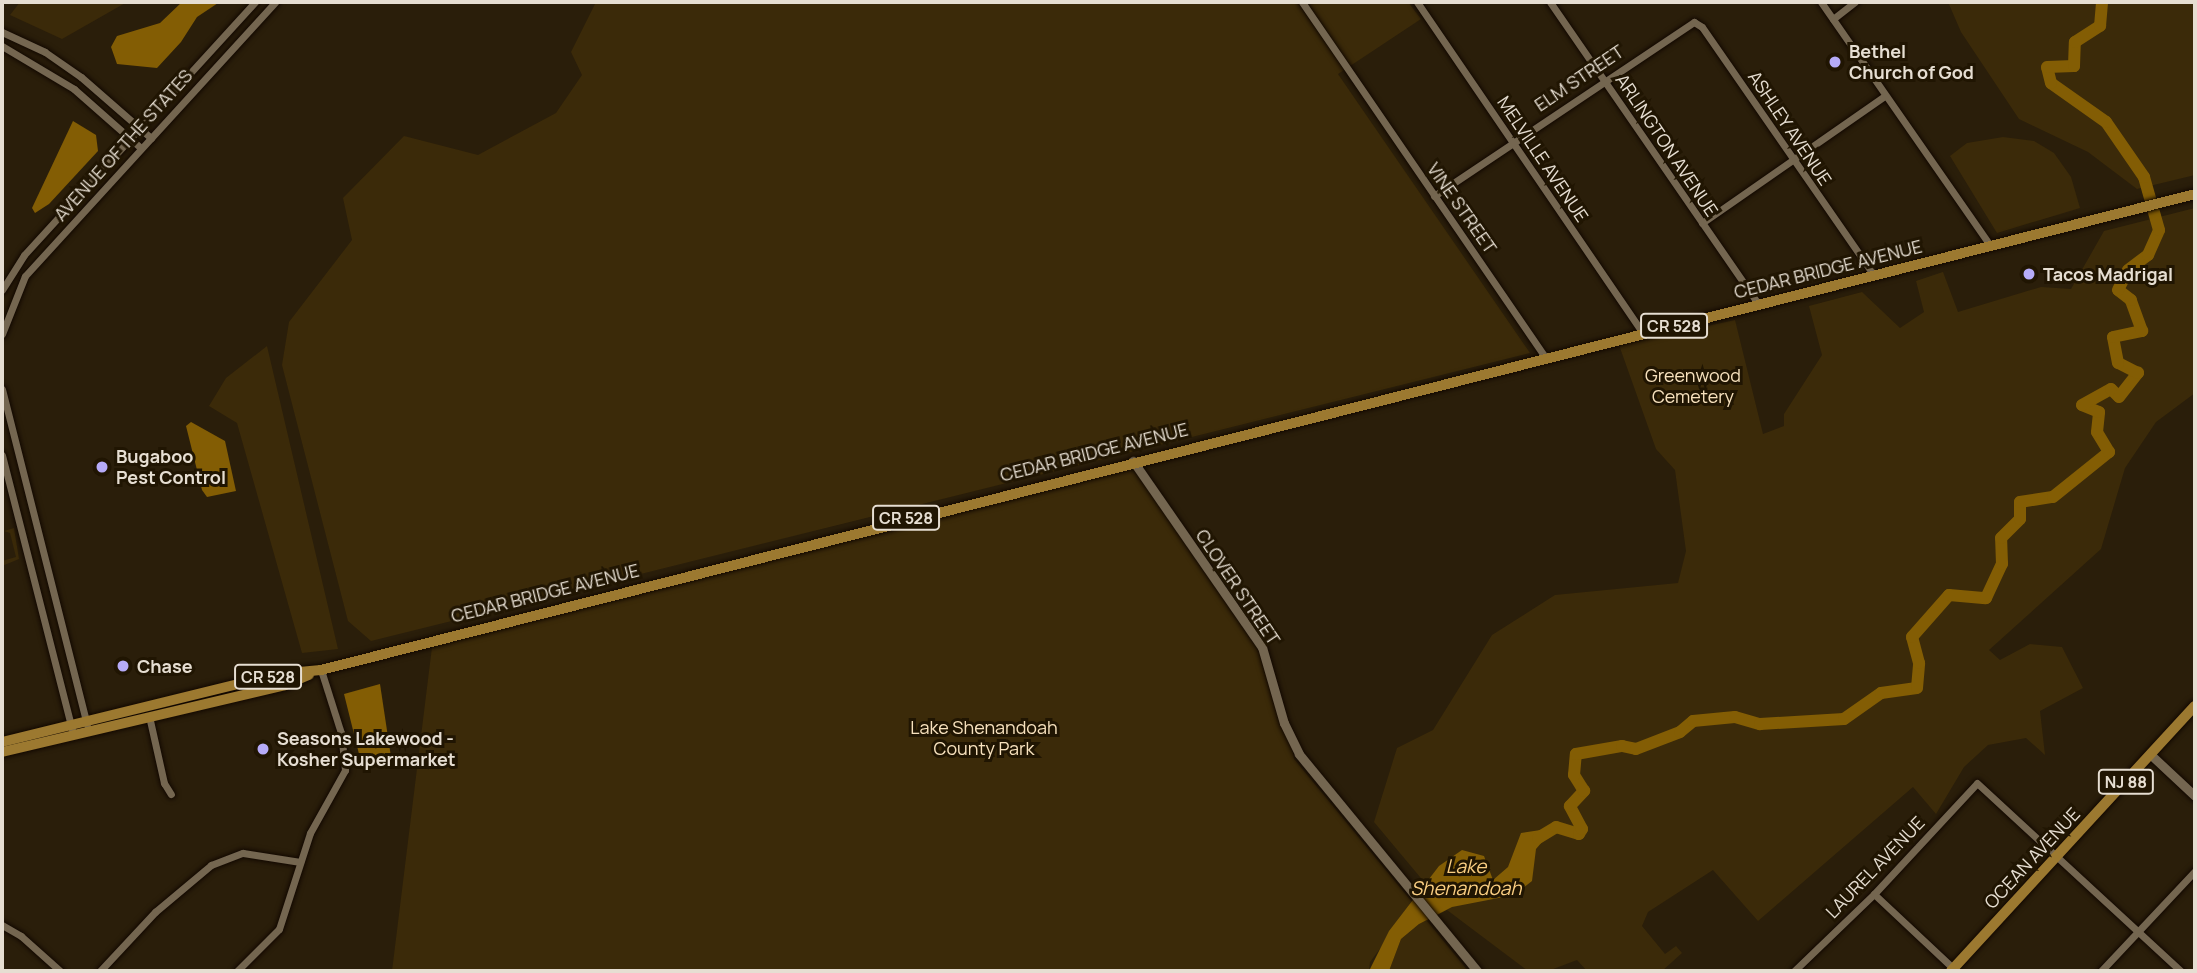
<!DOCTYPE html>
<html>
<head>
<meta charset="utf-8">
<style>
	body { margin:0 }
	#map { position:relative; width:2197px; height:973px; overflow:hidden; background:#2a1e0a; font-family:Manrope,sans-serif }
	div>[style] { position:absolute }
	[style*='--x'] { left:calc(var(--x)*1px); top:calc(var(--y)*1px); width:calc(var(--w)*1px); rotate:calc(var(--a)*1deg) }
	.green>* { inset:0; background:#3b2a09 }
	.water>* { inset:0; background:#835d04 }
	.river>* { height:12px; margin:-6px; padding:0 6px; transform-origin:6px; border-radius:6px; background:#835d04 }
	.roads { filter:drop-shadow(0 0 2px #120800) drop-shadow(0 0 2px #120800) }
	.minor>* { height:7px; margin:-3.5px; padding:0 3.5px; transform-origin:3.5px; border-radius:3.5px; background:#746650 }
	.tertiary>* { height:9px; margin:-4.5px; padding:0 4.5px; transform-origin:4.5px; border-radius:4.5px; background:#746650 }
	.primary>* { height:10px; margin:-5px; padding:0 5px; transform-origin:5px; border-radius:5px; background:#9c7930 }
	.dots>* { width:19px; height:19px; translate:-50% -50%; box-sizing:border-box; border:4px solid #201502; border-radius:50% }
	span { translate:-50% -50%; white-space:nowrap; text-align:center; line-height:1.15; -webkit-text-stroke:6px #201502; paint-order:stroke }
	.shield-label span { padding:2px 5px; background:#201502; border:2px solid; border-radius:5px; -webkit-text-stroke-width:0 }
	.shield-label { font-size:16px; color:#e6ded2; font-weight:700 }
	.poi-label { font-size:18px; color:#e6ded2; font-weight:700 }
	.left { translate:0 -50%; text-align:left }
	.street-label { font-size:18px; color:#e6ded2 }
	.park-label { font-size:18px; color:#f7e1bd }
	.water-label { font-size:19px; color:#face82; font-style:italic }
	.frame { position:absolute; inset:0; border:4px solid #e6ded2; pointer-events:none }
</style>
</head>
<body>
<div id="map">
	<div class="green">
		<div style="clip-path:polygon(20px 2px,127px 2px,62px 39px,10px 15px)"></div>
		<div style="clip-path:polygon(596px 2px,1408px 2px,1421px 19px,1338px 74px,1530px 353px,371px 641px,348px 621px,282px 365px,289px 322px,352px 240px,343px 198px,404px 136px,478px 155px,556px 113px,582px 75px,571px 52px)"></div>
		<div style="clip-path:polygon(1948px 2px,2195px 2px,2195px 175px,2137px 189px,2088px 152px,2019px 119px,1961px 32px)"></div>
		<div style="clip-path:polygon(2003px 137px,2034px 141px,2054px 153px,2071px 177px,2080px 208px,1997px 233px,1950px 156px,1967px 143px)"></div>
		<div style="clip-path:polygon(2195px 208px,2195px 393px,2156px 422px,2125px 468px,2101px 549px,1989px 650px,2000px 660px,2030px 644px,2062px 647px,2083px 688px,2040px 711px,2045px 755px,2026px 738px,1988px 745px,1964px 767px,1936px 814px,1913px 787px,1758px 921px,1713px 870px,1648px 912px,1642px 926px,1665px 954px,1676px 946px,1682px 953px,1662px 971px,1587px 971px,1577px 960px,1548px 971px,1528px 971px,1447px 910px,1427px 921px,1468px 971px,1389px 971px,1401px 939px,1419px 924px,1427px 886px,1370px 962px,1369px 971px,392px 971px,433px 639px,1133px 461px,1252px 632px,1291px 740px,1294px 759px,1412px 902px,1425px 883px,1374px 822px,1397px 748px,1433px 730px,1492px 635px,1555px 595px,1678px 583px,1686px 551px,1675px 470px,1656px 449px,1619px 345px,1735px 320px,1763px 434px,1784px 426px,1784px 414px,1822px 355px,1809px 306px,1862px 292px,1900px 328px,1924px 312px,1916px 281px,1943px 272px,1958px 312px,2041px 287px,2071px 289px,2104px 231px)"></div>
		<div style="clip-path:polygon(267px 346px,338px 649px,302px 653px,237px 423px,209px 406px,226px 378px)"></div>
		<div style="clip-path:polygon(14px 528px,19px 559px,2px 566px,2px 561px,16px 557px,10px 533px,4px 531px)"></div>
	</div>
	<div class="water">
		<div style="clip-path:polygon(182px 2px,218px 3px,197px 17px,181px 42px,157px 68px,117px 64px,111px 47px,117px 36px,160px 23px)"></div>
		<div style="clip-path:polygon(73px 121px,96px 135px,98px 151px,49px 204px,35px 213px,32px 208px)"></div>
		<div style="clip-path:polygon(191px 422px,225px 441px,236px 491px,207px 497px,202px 490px,186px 426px)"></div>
		<div style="clip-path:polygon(380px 684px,391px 757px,383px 764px,360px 758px,344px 694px)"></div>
		<div style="clip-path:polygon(1554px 828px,1536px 849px,1532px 881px,1514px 895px,1452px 907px,1419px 924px,1401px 939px,1389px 971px,1369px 971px,1389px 931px,1439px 866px,1462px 850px,1484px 856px,1493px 880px,1508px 867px,1521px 833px)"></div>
	</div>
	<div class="river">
		<div style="--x:1538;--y:838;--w:21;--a:-31"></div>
		<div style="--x:1556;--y:827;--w:24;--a:17"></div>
		<div style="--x:1579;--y:834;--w:6;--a:-59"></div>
		<div style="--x:1582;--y:829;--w:26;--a:-118"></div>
		<div style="--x:1570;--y:806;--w:21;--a:-47"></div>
		<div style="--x:1584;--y:791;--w:19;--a:-122"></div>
		<div style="--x:1574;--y:775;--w:21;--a:-85"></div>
		<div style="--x:1576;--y:754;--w:47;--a:-9.9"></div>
		<div style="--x:1622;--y:746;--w:14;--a:12"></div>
		<div style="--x:1636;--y:749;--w:47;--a:-21.1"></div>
		<div style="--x:1680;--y:732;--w:17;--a:-40"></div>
		<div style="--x:1693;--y:721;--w:42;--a:-5.4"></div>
		<div style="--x:1735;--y:717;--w:26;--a:16"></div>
		<div style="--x:1760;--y:724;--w:84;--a:-3.4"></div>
		<div style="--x:1844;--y:719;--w:45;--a:-35.1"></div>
		<div style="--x:1881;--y:693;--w:36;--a:-8"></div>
		<div style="--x:1917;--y:688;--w:25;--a:-85"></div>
		<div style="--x:1919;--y:663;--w:27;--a:-105"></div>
		<div style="--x:1912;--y:637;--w:56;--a:-48.6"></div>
		<div style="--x:1949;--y:595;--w:37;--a:5"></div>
		<div style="--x:1986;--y:598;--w:38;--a:-65"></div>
		<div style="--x:2002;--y:564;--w:26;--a:-92"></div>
		<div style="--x:2001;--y:538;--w:27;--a:-45"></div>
		<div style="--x:2020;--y:519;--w:17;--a:-90"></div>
		<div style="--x:2020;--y:502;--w:33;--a:-9"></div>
		<div style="--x:2053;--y:497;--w:72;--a:-38.8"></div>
		<div style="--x:2109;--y:452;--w:23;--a:-121"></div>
		<div style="--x:2097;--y:432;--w:20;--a:-84"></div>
		<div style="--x:2099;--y:412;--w:18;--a:-158"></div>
		<div style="--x:2082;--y:405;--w:33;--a:-29"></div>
		<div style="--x:2111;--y:389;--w:11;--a:45"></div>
		<div style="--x:2119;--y:397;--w:31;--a:-52"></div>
		<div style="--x:2138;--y:373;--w:22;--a:-153"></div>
		<div style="--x:2118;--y:363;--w:26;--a:-101"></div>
		<div style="--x:2113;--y:337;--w:30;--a:-12"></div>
		<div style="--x:2142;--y:331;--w:33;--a:-110"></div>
		<div style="--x:2131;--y:300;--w:16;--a:-142"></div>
		<div style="--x:2118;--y:290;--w:22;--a:-63"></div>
		<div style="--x:2128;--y:270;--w:25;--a:-37"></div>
		<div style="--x:2148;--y:255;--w:27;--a:-66"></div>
		<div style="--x:2159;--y:230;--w:55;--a:-105.8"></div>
		<div style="--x:2144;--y:177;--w:67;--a:-124.6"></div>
		<div style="--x:2106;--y:122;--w:67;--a:-144.7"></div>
		<div style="--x:2051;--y:83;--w:16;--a:-104"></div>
		<div style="--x:2047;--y:67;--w:27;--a:-2"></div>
		<div style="--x:2074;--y:66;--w:24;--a:-88"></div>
		<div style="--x:2075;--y:42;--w:30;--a:-33"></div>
		<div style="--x:2100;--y:26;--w:24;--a:-85"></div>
	</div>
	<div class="roads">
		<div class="minor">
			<div style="--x:1302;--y:2;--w:432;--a:55.6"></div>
			<div style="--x:1417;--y:2;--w:401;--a:55.7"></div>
			<div style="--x:1550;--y:2;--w:368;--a:55.4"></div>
			<div style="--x:1821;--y:2;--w:298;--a:55.2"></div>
			<div style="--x:1833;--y:19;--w:28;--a:-38"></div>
			<div style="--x:2;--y:32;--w:47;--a:24.9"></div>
			<div style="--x:45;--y:52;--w:44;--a:34.8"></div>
			<div style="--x:81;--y:77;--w:93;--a:41.1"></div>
			<div style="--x:2;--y:46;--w:84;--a:30.8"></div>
			<div style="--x:74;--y:89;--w:89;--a:41.4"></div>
			<div style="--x:1434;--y:196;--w:313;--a:-33.8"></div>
			<div style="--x:1694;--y:22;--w:9;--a:32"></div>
			<div style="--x:1702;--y:27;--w:302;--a:55.3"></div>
			<div style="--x:1702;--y:223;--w:223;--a:-34.8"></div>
			<div style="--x:2;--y:290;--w:41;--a:-57.8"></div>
			<div style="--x:24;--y:255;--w:343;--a:-47.6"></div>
			<div style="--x:2;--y:334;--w:62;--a:-68.4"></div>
			<div style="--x:25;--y:276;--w:371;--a:-47.6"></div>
			<div style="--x:2;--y:389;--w:346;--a:75.8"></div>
			<div style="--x:2;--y:455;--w:283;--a:75.7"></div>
			<div style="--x:149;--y:716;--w:69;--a:77.4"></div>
			<div style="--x:164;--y:783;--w:13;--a:58"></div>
			<div style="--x:1874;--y:894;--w:112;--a:43.2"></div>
			<div style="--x:2;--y:925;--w:22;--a:30"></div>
			<div style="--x:21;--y:936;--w:52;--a:41.9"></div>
			<div style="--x:100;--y:971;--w:81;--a:-47"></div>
			<div style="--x:155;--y:912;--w:73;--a:-40"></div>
			<div style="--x:211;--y:865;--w:34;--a:-21"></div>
			<div style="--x:243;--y:853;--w:58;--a:9"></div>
			<div style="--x:237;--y:971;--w:59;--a:-45"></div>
			<div style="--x:279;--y:929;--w:101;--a:-72.1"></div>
			<div style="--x:310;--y:833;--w:72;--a:-60.9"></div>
			<div style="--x:345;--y:770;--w:37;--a:-96"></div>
			<div style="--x:341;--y:733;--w:66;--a:-107.6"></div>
			<div style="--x:1794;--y:971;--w:111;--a:-43.9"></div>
			<div style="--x:1874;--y:894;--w:151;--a:-47.1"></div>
			<div style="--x:1977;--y:783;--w:277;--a:42.7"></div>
			<div style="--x:2101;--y:971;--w:137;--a:-46.8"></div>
		</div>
		<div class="tertiary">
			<div style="--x:1133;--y:461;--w:226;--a:55.3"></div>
			<div style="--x:1262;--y:647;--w:79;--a:73.9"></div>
			<div style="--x:1284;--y:723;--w:34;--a:64"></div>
			<div style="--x:1299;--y:754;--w:281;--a:50.6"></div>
			<div style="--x:2151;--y:755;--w:60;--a:43"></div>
		</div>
		<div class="primary">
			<div style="--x:2;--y:742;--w:284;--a:-13.8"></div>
			<div style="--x:278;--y:674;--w:43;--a:-5.3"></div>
			<div style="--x:321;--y:670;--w:1934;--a:-14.25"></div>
			<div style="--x:2;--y:752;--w:291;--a:-13.3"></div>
			<div style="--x:285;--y:685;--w:26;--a:-23"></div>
			<div style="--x:1951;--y:971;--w:360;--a:-47.4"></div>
		</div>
	</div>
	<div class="dots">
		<div style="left:1835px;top:62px;background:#b6abf8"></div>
		<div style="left:2029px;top:274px;background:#b6abf8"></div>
		<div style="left:102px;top:467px;background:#b6abf8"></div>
		<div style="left:123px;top:666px;background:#b6abf8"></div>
		<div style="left:263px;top:749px;background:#b6abf8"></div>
	</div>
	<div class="shield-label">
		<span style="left:1674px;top:326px">CR 528</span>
		<span style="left:906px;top:518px">CR 528</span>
		<span style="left:268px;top:677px">CR 528</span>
		<span style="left:2126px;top:782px">NJ 88</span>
	</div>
	<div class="poi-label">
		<span class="left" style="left:1849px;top:62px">Bethel<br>Church of God</span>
		<span class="left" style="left:2043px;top:274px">Tacos Madrigal</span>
		<span class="left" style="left:116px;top:467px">Bugaboo<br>Pest Control</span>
		<span class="left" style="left:137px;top:666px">Chase</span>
		<span class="left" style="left:277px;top:749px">Seasons Lakewood -<br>Kosher Supermarket</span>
	</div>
	<div class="street-label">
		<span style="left:1579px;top:78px;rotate:-34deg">ELM STREET</span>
		<span style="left:1790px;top:128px;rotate:56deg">ASHLEY AVENUE</span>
		<span style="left:123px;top:145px;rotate:-48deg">AVENUE OF THE STATES</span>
		<span style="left:1667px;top:145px;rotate:56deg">ARLINGTON AVENUE</span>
		<span style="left:1543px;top:159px;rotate:56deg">MELVILLE AVENUE</span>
		<span style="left:1462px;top:208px;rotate:55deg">VINE STREET</span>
		<span style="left:1828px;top:269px;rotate:-14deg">CEDAR BRIDGE AVENUE</span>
		<span style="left:1094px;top:452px;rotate:-14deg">CEDAR BRIDGE AVENUE</span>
		<span style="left:1238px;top:587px;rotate:56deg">CLOVER STREET</span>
		<span style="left:545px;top:593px;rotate:-14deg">CEDAR BRIDGE AVENUE</span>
		<span style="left:2032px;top:858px;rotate:-47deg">OCEAN AVENUE</span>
		<span style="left:1875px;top:867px;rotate:-46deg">LAUREL AVENUE</span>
	</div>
	<div class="park-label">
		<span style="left:1693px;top:386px">Greenwood<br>Cemetery</span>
		<span style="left:984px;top:738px">Lake Shenandoah<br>County Park</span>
	</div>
	<div class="water-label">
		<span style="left:1466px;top:878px">Lake<br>Shenandoah</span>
	</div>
	<div class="frame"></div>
</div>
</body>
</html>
